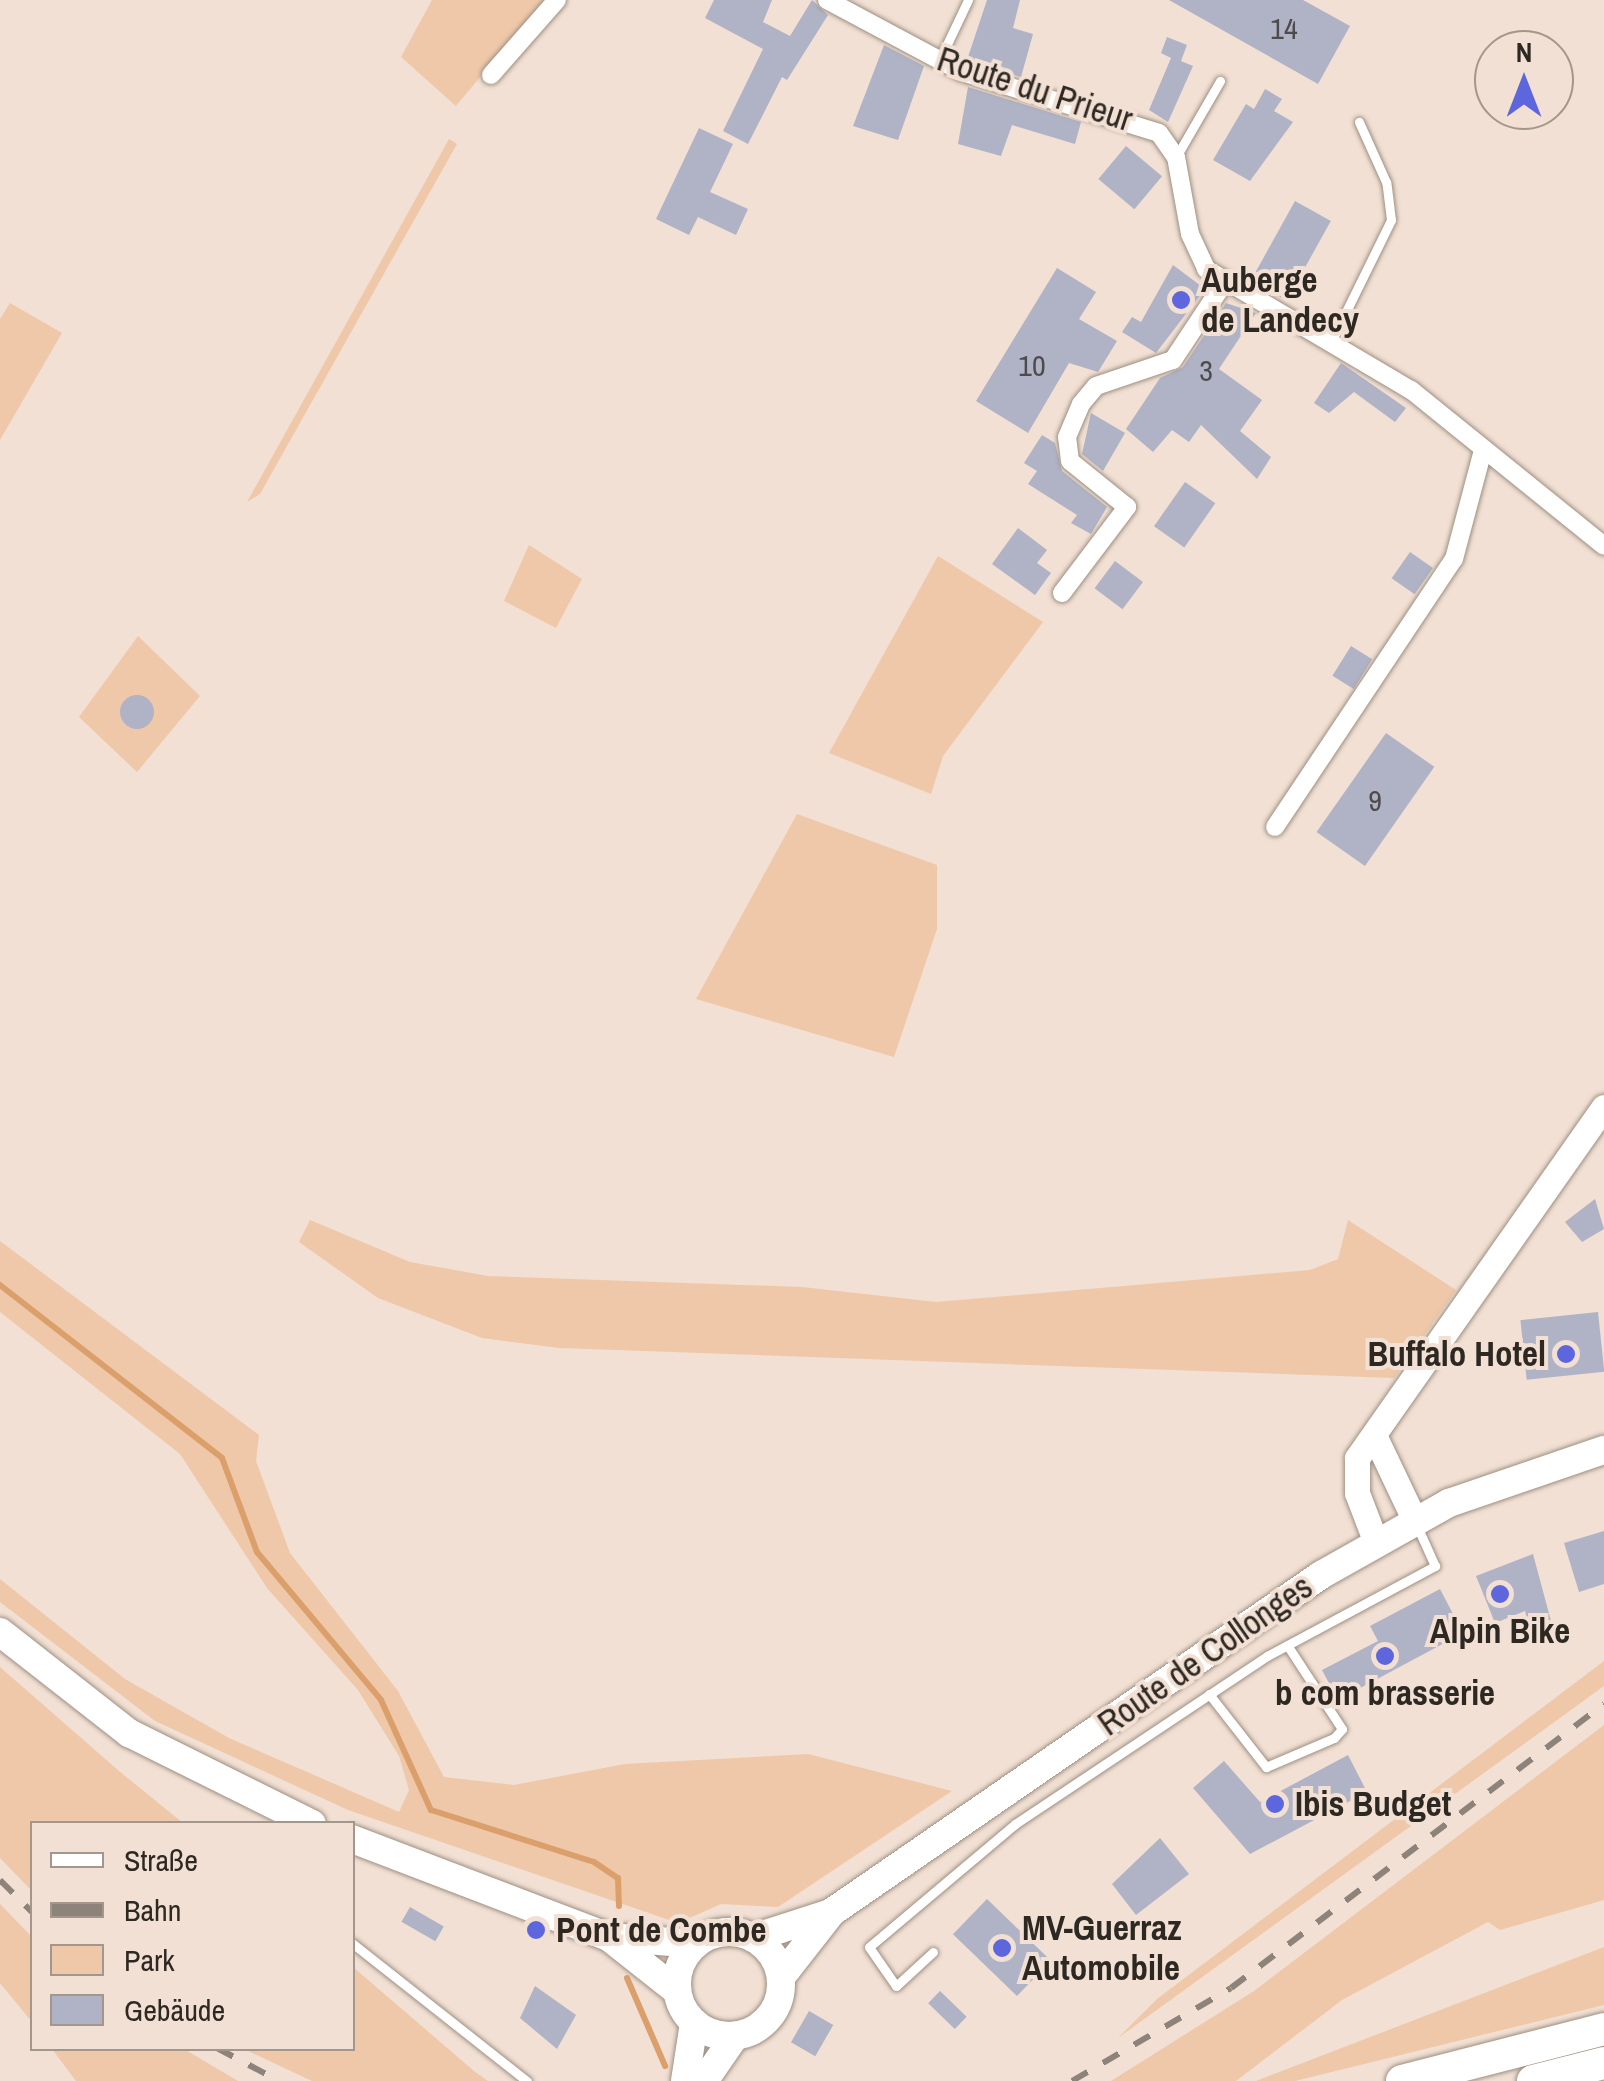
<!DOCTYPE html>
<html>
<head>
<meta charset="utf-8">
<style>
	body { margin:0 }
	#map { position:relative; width:1604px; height:2081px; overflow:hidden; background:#f1e0d3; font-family:"Archivo Narrow",sans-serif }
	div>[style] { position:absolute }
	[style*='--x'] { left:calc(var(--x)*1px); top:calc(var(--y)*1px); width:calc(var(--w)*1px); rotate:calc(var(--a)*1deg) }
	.green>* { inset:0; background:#efc8a9 }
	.stream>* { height:6px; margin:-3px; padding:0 3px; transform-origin:3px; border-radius:3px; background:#db9f6c }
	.building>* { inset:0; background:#afb3c5; transform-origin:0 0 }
	.round { border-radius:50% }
	.roads { filter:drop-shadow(0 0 2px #9e8f82) drop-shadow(0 0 2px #9e8f82) }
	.lane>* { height:9px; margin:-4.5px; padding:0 4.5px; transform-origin:4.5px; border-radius:4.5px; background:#fff }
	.street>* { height:18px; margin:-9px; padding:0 9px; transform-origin:9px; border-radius:9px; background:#fff }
	.secondary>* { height:25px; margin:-12.5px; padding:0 12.5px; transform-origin:12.5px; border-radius:12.5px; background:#fff }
	.primary>* { height:28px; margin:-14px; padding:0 14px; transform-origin:14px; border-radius:14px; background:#fff }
	.primary>.ring { margin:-14px; padding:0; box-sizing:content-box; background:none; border:28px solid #fff; border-radius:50% }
	.highway>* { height:32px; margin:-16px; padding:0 16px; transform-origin:16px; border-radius:16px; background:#fff }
	.rail>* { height:6px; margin-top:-3px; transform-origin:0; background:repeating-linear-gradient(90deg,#8e837a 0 18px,transparent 0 36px) }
	.dots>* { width:28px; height:28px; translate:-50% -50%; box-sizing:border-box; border:5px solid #f1e0d3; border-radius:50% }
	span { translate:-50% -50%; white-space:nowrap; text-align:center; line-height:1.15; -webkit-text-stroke:8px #f1e0d3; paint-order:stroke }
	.number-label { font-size:30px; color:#4e4b4c }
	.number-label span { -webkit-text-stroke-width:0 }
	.street-label { font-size:35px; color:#2e2823 }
	.poi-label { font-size:35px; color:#2e2823; font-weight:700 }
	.left { translate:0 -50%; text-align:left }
	.right { translate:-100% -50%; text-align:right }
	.legend { position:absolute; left:30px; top:1821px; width:325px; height:230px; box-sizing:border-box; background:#f1e0d3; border:2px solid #a3968d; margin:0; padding:12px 18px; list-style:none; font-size:30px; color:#2e2823 }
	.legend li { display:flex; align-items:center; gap:20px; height:50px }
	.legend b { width:50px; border:2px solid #a3968d }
	.north { position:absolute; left:1474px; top:30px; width:100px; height:100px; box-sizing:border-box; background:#f1e0d3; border:2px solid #a3968d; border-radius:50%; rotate:0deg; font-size:28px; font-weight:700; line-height:40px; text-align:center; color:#2e2823 }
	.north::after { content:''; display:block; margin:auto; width:35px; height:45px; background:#5d66dd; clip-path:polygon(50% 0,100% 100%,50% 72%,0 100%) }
</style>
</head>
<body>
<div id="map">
	<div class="green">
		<div style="clip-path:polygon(432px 0,544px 0,456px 106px,401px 57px)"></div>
		<div style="clip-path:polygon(449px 139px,457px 144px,260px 494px,247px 502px)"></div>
		<div style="clip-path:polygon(10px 303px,62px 333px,0 440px,0 319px)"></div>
		<div style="clip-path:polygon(529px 545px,582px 579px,556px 628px,504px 601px)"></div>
		<div style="clip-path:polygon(938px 556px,1043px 622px,943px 756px,931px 794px,829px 753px)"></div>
		<div style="clip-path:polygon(138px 636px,200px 696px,137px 772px,79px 717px)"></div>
		<div style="clip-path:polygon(797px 814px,937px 865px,937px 929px,894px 1057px,696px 999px)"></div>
		<div style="clip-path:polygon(310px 1220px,410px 1262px,488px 1276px,802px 1287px,936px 1302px,1310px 1270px,1338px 1259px,1348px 1220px,1456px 1290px,1394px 1378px,559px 1348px,482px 1338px,378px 1298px,299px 1242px)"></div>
		<div style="clip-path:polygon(0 1241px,259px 1435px,256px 1461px,290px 1553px,398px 1691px,444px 1777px,514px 1785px,625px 1764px,808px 1754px,952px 1791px,778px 1907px,721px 1904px,678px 1923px,348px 1810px,155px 1721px,0 1602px,0 1579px,125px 1679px,229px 1738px,399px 1812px,409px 1790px,399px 1756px,358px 1690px,267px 1588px,180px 1454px,0 1312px)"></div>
		<div style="clip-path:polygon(1604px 1661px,1604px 1686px,1118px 2038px,1157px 1999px)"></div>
		<div style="clip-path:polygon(0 1667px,119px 1771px,183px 1823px,32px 1824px,32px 1891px,0 1858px)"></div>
		<div style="clip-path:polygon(1604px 1725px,1604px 1900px,1500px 1930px,1488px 1922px,1342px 2000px,1236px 2081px,1111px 2081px,1254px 1991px)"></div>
		<div style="clip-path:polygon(0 1904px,32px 1937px,32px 2022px,0 1983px)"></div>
		<div style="clip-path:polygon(1604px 1947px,1604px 2005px,1295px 2081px,1256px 2081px)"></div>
		<div style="clip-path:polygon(353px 1967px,474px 2071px,488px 2081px,312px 2081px,244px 2049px,352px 2048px)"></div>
		<div style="clip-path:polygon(52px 2049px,184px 2049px,238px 2081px,76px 2081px)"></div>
	</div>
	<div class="stream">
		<div style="--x:0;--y:1285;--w:281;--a:37.9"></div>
		<div style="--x:222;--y:1458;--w:100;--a:69.6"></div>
		<div style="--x:257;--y:1552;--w:193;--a:50"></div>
		<div style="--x:381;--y:1700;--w:121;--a:65.6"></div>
		<div style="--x:431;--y:1810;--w:171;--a:17.7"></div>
		<div style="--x:594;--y:1862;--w:29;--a:34"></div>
		<div style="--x:618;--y:1878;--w:28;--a:88"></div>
		<div style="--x:627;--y:1978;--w:96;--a:66.6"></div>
	</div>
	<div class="building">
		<div style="clip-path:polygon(714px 0,772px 0,763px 22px,790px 36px,812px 0,828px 15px,787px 80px,782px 77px,748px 144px,723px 131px,763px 49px,705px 18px)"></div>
		<div style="clip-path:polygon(987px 0,1020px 0,1013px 28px,1033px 34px,1021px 77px,967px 60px)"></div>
		<div style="clip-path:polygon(1169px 0,1303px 0,1350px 26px,1318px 84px)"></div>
		<div style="clip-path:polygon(1167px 37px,1187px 45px,1181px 61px,1193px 66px,1168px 122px,1149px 110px,1171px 58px,1161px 53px)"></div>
		<div style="clip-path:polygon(884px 45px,924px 66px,898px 140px,853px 126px)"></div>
		<div style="clip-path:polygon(968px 87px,1081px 122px,1075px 144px,1012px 125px,1001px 156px,958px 144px)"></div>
		<div style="clip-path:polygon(1265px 89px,1282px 99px,1274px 111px,1293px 122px,1250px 181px,1213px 160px,1246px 104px,1254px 109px)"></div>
		<div style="clip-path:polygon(699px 128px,733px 144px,710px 192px,748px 209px,736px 235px,698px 217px,689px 235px,656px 219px)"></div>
		<div style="left:1126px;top:146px;width:47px;height:43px;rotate:40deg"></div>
		<div style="left:1295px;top:201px;width:41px;height:91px;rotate:29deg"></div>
		<div style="clip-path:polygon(1173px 265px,1205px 289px,1156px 353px,1122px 332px,1132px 317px,1141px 322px)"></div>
		<div style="clip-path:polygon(1057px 268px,1096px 292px,1079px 319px,1117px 341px,1098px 372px,1069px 363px,1028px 433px,976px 401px)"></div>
		<div style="clip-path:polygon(1226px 303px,1256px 313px,1219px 369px,1262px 400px,1240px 431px,1271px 457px,1257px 479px,1201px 425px,1189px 442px,1172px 430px,1153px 452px,1126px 429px,1160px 378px,1183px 367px)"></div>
		<div style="clip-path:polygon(1341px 363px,1406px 408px,1395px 422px,1354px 392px,1329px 413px,1314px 403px)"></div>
		<div style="clip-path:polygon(1091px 413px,1125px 433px,1103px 471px,1082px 454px)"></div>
		<div style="clip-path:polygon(1042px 435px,1055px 443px,1062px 471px,1107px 507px,1091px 534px,1071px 523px,1077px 515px,1028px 484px,1037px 471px,1024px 463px)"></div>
		<div style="left:1185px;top:482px;width:37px;height:54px;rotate:35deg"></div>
		<div style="clip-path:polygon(1018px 528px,1047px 550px,1037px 563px,1051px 573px,1035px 595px,992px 564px)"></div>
		<div style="left:1410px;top:552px;width:28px;height:32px;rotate:35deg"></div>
		<div style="left:1115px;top:561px;width:35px;height:34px;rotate:37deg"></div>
		<div style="left:1351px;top:646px;width:25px;height:35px;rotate:32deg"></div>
		<div class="round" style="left:120px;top:695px;width:34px;height:34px"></div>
		<div style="left:1386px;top:733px;width:59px;height:121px;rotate:35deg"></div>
		<div style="clip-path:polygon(1595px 1199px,1604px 1229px,1582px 1242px,1565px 1222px)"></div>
		<div style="left:1598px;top:1312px;width:60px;height:78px;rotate:84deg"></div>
		<div style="clip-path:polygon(1604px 1531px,1604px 1584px,1579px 1592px,1564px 1543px)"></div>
		<div style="clip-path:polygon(1533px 1554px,1551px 1621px,1530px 1629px,1525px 1611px,1495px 1623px,1476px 1576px)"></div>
		<div style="clip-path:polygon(1440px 1589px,1463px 1633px,1338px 1700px,1322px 1670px,1378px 1641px,1370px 1626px)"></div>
		<div style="clip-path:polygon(1348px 1755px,1367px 1792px,1250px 1854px,1193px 1788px,1224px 1761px,1260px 1802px)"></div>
		<div style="clip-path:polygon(1160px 1838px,1189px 1874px,1136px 1915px,1112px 1884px)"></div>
		<div style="left:987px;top:1899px;width:89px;height:49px;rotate:44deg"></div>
		<div style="left:410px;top:1907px;width:39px;height:17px;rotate:30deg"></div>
		<div style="clip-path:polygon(535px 1986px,576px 2015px,557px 2049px,520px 2018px)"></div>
		<div style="left:940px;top:1991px;width:37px;height:17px;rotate:44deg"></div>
		<div style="left:809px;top:2011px;width:28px;height:36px;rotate:30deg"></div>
	</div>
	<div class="roads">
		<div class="lane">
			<div style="--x:939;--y:61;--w:68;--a:-64.6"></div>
			<div style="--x:1176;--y:157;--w:88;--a:-59.9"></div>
			<div style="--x:1332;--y:340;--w:134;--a:-63.8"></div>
			<div style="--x:1391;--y:220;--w:38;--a:-97"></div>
			<div style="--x:1386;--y:182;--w:66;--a:-114.2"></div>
			<div style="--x:1209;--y:1694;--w:93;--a:52"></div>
			<div style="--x:1266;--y:1767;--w:74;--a:-23.1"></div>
			<div style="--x:1334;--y:1738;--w:12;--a:-48"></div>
			<div style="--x:1342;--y:1729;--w:100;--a:-123.2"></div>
			<div style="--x:352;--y:1943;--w:223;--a:38.3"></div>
			<div style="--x:933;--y:1952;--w:50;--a:137.4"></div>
			<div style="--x:896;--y:1986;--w:47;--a:-124.7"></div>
			<div style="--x:869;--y:1947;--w:191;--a:-40.1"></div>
			<div style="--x:1015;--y:1824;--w:303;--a:-33.7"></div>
			<div style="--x:1267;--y:1656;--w:191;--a:-28.2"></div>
			<div style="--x:1435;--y:1566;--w:44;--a:-114.2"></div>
		</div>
		<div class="street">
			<div style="--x:827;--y:0;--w:153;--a:28.1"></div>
			<div style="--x:962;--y:72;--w:206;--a:17.2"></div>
			<div style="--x:1159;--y:133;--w:29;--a:55"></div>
			<div style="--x:1176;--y:157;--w:78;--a:79.7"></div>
			<div style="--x:1190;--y:234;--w:38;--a:65"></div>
			<div style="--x:1206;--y:269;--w:238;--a:30.6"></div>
			<div style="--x:1411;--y:390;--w:248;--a:38.9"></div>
			<div style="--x:491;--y:75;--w:100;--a:-48.7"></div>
			<div style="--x:1062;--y:593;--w:108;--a:-52.9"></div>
			<div style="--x:1127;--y:507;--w:73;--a:-141.1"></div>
			<div style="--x:1070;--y:461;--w:24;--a:-97"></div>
			<div style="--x:1067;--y:437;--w:36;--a:-67"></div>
			<div style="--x:1081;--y:404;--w:23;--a:-50"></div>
			<div style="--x:1096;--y:386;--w:81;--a:-18.7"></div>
			<div style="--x:1173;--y:360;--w:92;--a:-56.5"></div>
			<div style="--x:1275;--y:827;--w:322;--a:-56.3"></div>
			<div style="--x:1454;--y:559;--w:109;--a:-75.1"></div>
		</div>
		<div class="secondary">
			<div style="--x:1375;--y:1437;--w:91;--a:64.6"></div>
			<div style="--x:1375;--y:1540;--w:50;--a:-111"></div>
			<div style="--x:1357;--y:1493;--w:35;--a:-90"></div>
			<div style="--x:1357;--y:1458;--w:429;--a:-54.9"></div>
		</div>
		<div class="primary">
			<div style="--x:0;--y:1632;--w:164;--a:38.1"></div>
			<div style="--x:129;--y:1733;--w:204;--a:26.4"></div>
			<div style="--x:352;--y:1839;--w:275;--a:20.9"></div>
			<div style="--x:609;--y:1937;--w:87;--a:4.6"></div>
			<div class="ring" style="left:677px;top:1932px;width:76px;height:76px"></div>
			<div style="--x:610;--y:1938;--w:85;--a:38.3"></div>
			<div style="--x:753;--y:1938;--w:82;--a:-17.8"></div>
			<div style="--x:781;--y:1977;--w:83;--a:-51.9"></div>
			<div style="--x:832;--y:1912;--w:594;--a:-34.57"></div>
			<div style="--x:1321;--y:1575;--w:147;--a:-29.4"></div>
			<div style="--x:1449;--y:1503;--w:164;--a:-18.9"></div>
			<div style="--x:685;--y:2081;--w:59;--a:-81.2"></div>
			<div style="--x:704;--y:2081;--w:55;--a:-55.4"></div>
		</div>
		<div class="highway">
			<div style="--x:1402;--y:2081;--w:209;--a:-14.4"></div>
			<div style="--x:1533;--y:2081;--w:73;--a:-14.2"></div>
		</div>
	</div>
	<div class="rail">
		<div style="--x:0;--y:1880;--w:45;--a:45"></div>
		<div style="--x:217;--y:2048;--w:70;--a:28"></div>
		<div style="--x:1072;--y:2081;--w:184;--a:-30.3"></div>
		<div style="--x:1231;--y:1988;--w:469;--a:-37.3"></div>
	</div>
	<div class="dots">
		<div style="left:1181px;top:300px;background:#5d66dd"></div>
		<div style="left:1566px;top:1354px;background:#5d66dd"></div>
		<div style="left:1500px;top:1594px;background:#5d66dd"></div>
		<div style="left:1385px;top:1656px;background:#5d66dd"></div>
		<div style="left:1275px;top:1804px;background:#5d66dd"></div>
		<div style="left:536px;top:1930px;background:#5d66dd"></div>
		<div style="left:1002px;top:1948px;background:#5d66dd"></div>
	</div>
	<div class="number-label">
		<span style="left:1284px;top:28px">14</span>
		<span style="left:1032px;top:365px">10</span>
		<span style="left:1206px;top:370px">3</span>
		<span style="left:1375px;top:800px">9</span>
	</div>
	<div class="street-label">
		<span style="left:1035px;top:89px;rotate:18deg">Route du Prieur</span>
		<span style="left:1205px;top:1655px;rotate:-35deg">Route de Collonges</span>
	</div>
	<div class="poi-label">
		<span class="left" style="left:1201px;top:300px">Auberge<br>de Landecy</span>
		<span class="right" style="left:1546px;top:1354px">Buffalo Hotel</span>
		<span style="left:1500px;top:1631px">Alpin Bike</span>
		<span style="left:1385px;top:1693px">b com brasserie</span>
		<span class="left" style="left:1295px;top:1804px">Ibis Budget</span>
		<span class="left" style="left:1022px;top:1948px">MV-Guerraz<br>Automobile</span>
		<span class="left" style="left:556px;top:1930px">Pont de Combe</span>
	</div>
	<ul class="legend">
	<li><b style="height:12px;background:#fff"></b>Straße</li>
	<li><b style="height:12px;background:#8e837a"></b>Bahn</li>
	<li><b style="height:28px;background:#efc8a9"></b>Park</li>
	<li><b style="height:28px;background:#afb3c5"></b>Gebäude</li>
	</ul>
	<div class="north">N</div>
</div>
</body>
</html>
